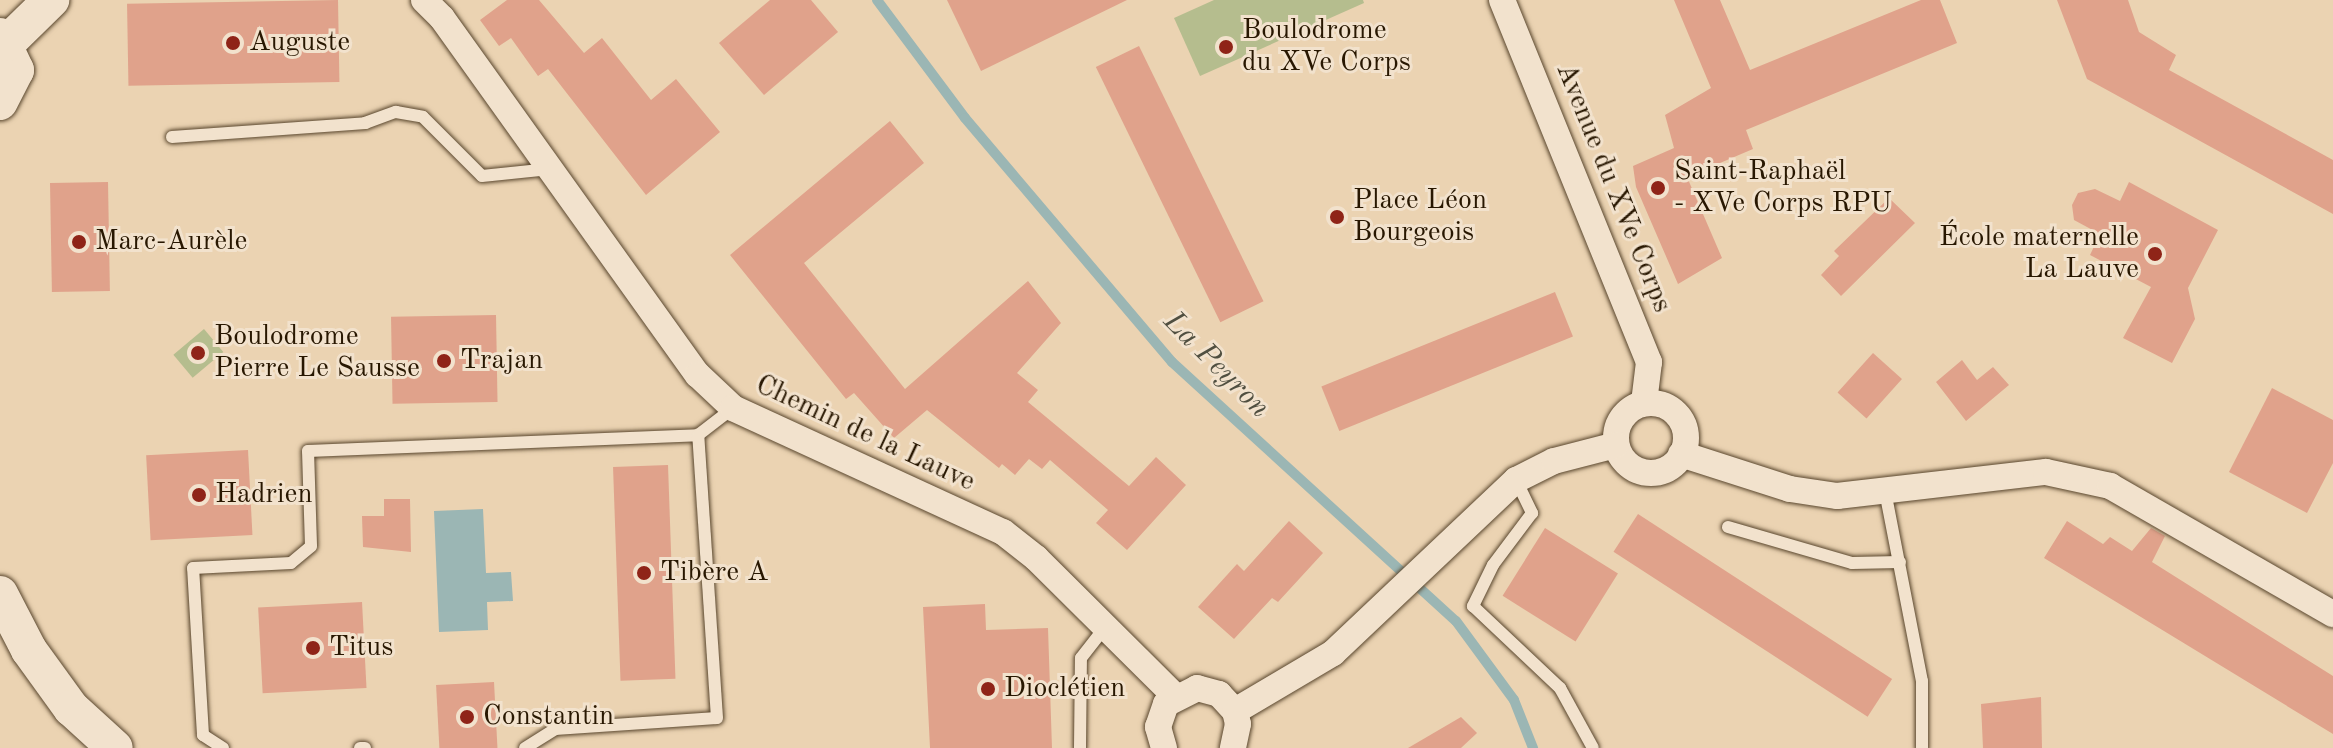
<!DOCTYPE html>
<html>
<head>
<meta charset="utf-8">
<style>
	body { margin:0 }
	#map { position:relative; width:2333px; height:748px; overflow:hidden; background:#ebd3b2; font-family:"Old Standard TT",serif }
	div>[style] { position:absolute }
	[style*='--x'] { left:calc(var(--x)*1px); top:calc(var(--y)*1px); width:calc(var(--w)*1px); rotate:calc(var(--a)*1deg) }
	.green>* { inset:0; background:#b5bd8e; transform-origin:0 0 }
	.water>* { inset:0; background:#9bb6b4 }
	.stream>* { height:10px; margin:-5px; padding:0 5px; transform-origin:5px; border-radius:5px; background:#9bb6b4 }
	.building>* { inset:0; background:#e0a28b; transform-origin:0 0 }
	.roads { filter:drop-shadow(0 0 2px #59462d) drop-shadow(0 0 2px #59462d) }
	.lane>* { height:12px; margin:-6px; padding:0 6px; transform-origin:6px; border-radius:6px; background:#f2e2cd }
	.street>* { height:26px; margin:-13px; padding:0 13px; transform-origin:13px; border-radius:13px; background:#f2e2cd }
	.street>.ring { margin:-13px; padding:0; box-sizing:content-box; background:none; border:26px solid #f2e2cd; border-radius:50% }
	.secondary>* { height:36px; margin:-18px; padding:0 18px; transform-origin:18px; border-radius:18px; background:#f2e2cd }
	.dots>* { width:22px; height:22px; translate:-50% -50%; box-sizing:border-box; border:4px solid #f2e2cd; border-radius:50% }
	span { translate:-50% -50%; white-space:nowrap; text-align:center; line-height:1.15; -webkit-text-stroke:6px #f2e2cd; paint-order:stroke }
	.poi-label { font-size:28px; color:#281701 }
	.left { translate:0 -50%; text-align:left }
	.right { translate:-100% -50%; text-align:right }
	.street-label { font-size:28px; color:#281701 }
	.water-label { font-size:30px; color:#504f40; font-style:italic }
</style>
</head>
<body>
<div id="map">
	<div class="green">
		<div style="clip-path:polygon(1214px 0,1363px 0,1364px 3px,1200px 76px,1174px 18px)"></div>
		<div style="left:204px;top:329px;width:30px;height:40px;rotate:50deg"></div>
	</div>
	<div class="water">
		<div style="clip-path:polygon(483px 509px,486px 573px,511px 572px,513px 601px,487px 602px,488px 630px,439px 632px,434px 511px)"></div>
	</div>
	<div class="stream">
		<div style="--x:877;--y:0;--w:147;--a:53.3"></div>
		<div style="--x:965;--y:118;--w:320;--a:49.7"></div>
		<div style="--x:1172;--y:362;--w:384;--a:42.4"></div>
		<div style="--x:1456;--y:621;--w:98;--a:53.7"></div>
		<div style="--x:1514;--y:700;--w:52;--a:68.4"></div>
	</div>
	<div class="building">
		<div style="left:338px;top:0;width:82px;height:211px;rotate:89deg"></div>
		<div style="clip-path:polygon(507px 0,539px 0,584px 53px,602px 38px,651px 100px,676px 79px,720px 132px,646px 195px,548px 69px,538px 76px,511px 38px,499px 46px,480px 20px)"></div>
		<div style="clip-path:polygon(770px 0,811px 0,838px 32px,764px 95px,719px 43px)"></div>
		<div style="clip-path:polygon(947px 0,1127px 0,981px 71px)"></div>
		<div style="clip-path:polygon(1674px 0,1720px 0,1750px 70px,1921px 0,1940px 0,1957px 43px,1746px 130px,1753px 149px,1687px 177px,1722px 258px,1678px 284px,1636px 187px,1633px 166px,1674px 148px,1665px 115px,1711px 88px)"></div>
		<div style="clip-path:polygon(2057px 0,2128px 0,2139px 32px,2176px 55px,2169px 70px,2333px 160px,2333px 214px,2087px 79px)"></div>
		<div style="left:1139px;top:46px;width:284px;height:48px;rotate:64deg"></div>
		<div style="clip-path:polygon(890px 121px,924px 163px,804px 263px,905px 389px,1028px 281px,1061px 323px,1017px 373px,1038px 390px,1028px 402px,1129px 486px,1156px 457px,1186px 485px,1127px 550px,1096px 523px,1108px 510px,1050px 460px,1042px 469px,1029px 459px,1015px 475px,1002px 464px,999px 468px,927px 410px,894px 438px,854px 393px,846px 399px,730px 255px)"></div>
		<div style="left:108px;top:182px;width:109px;height:58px;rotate:89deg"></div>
		<div style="clip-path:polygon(2129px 182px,2218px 230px,2188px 288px,2195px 319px,2172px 363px,2123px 338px,2151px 287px,2090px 255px,2100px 234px,2074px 220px,2072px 205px,2078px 193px,2095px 189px,2120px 201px)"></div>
		<div style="clip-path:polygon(1889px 198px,1915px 223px,1841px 296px,1821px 275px,1839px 256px,1834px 251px)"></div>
		<div style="left:1555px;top:292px;width:48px;height:252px;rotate:68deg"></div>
		<div style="left:496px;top:315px;width:87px;height:105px;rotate:89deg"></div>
		<div style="left:1873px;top:353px;width:39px;height:53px;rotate:42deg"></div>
		<div style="clip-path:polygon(1962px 360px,1977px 380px,1993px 367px,2009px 385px,1966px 421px,1936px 382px)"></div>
		<div style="clip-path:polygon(2272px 388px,2333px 420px,2333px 463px,2307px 513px,2229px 472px)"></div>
		<div style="left:248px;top:450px;width:85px;height:102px;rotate:87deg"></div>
		<div style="left:668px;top:465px;width:214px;height:55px;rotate:88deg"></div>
		<div style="clip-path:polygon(384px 499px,410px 499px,411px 552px,363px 547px,362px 516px,384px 516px)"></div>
		<div style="left:1638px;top:514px;width:303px;height:45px;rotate:33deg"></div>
		<div style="clip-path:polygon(1289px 521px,1323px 553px,1278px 602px,1272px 598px,1234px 639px,1198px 607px,1237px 564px,1244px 571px)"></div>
		<div style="clip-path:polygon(2067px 521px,2103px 544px,2110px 537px,2132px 551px,2151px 528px,2165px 536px,2152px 562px,2333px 676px,2333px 734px,2044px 558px)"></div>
		<div style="left:1545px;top:528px;width:86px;height:80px;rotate:32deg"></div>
		<div style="left:362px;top:602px;width:86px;height:104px;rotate:87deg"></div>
		<div style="clip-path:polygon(985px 604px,986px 630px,1048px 628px,1052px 748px,930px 748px,923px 607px)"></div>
		<div style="left:494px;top:682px;width:66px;height:58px;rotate:87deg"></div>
		<div style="clip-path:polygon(2041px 697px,2042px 748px,1983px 748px,1981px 704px)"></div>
		<div style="clip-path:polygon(1461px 717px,1477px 733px,1461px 748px,1408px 748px)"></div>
	</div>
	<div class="roads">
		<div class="lane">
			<div style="--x:172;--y:137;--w:194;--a:-4.1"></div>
			<div style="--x:365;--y:123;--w:33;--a:-20"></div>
			<div style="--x:396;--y:112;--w:27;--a:10"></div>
			<div style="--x:423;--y:117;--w:83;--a:45"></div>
			<div style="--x:482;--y:176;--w:68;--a:-5.9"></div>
			<div style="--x:1516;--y:480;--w:37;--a:64"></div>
			<div style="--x:1532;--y:513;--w:65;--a:126.9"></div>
			<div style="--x:1493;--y:565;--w:46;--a:116"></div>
			<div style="--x:1473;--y:606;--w:120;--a:43.3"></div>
			<div style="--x:1560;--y:688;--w:68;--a:61.2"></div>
			<div style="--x:1885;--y:491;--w:194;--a:79"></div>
			<div style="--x:1922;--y:681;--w:67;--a:90"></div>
			<div style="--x:1728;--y:527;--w:129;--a:16.2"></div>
			<div style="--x:1852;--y:563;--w:48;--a:-1.2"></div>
			<div style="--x:223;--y:748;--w:24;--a:-147"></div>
			<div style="--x:203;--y:735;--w:167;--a:-93.4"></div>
			<div style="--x:193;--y:568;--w:98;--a:-2.9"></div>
			<div style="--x:291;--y:563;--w:26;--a:-40"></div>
			<div style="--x:311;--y:546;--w:95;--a:-91.8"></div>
			<div style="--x:308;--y:451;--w:390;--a:-2.3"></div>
			<div style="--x:698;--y:435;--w:44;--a:-37.6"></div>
			<div style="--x:360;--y:748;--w:5;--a:0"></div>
			<div style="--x:525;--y:748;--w:36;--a:-32"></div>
			<div style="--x:555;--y:729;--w:162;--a:-3.9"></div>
			<div style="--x:717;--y:718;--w:284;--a:-93.8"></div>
			<div style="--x:1080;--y:748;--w:90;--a:-89.4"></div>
			<div style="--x:1081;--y:658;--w:41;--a:-52"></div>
		</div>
		<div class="street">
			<div style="--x:424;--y:0;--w:25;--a:45"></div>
			<div style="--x:442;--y:18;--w:439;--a:54.4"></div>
			<div style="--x:698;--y:375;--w:48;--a:43.3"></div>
			<div style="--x:733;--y:408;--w:297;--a:24.7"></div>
			<div style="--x:1003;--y:532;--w:42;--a:38.2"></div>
			<div style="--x:1036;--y:558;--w:196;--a:44.8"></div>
			<div style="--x:1502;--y:0;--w:391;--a:67.9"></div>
			<div style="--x:1649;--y:362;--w:41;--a:97"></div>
			<div class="ring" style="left:1616px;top:403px;width:44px;height:44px"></div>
			<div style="--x:1681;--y:454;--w:114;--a:17.8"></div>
			<div style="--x:1790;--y:489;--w:48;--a:8.5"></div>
			<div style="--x:1837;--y:496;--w:210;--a:-6.6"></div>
			<div style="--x:2046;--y:472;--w:66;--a:12.3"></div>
			<div style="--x:2110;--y:486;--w:257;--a:29.9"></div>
			<div style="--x:1235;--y:711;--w:114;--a:-30.6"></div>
			<div style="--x:1333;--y:653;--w:252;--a:-43.4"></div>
			<div style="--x:1516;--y:480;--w:42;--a:-26.6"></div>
			<div style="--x:1554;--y:461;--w:64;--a:-14.5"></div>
			<div style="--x:1164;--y:748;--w:22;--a:-106"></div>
			<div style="--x:1158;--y:727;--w:24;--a:-71"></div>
			<div style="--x:1166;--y:704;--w:35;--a:-27"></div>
			<div style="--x:1197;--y:688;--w:23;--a:15"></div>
			<div style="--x:1219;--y:694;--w:23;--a:47"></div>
			<div style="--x:1235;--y:711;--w:13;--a:77"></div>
			<div style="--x:1238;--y:724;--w:25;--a:102"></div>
		</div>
		<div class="secondary">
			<div style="--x:0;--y:36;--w:38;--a:65"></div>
			<div style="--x:16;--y:70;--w:36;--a:117"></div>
			<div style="--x:7;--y:43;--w:62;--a:-44.3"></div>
			<div style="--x:0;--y:594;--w:63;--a:62.6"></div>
			<div style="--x:29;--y:650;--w:72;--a:54.1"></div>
			<div style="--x:71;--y:708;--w:59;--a:42.3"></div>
		</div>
	</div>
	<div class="dots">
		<div style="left:233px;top:43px;background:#8f2418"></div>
		<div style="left:1226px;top:47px;background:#8f2418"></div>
		<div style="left:1658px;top:188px;background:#8f2418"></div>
		<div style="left:1337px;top:217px;background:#8f2418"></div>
		<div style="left:79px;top:242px;background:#8f2418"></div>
		<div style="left:2155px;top:254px;background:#8f2418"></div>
		<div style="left:198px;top:353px;background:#8f2418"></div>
		<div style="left:444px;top:361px;background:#8f2418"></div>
		<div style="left:199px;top:495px;background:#8f2418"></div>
		<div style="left:644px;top:573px;background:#8f2418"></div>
		<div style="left:313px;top:648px;background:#8f2418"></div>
		<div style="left:988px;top:689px;background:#8f2418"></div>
		<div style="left:467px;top:717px;background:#8f2418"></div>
	</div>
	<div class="poi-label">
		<span class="left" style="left:1242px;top:47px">Boulodrome<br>du XVe Corps</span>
		<span class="left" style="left:249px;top:43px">Auguste</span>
		<span class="left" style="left:1674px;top:188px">Saint-Raphaël<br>- XVe Corps RPU</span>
		<span class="left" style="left:1353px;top:217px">Place Léon<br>Bourgeois</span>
		<span class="right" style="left:2139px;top:254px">École maternelle<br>La Lauve</span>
		<span class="left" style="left:95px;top:242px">Marc-Aurèle</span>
		<span class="left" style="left:214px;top:353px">Boulodrome<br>Pierre Le Sausse</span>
		<span class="left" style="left:460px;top:361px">Trajan</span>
		<span class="left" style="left:215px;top:495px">Hadrien</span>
		<span class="left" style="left:660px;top:573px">Tibère A</span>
		<span class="left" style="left:329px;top:648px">Titus</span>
		<span class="left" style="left:1004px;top:689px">Dioclétien</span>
		<span class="left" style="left:483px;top:717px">Constantin</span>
	</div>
	<div class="street-label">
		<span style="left:1613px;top:188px;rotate:68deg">Avenue du XVe Corps</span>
		<span style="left:865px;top:434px;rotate:25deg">Chemin de la Lauve</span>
	</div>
	<div class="water-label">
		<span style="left:1216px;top:365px;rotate:45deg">La Peyron</span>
	</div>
</div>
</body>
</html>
